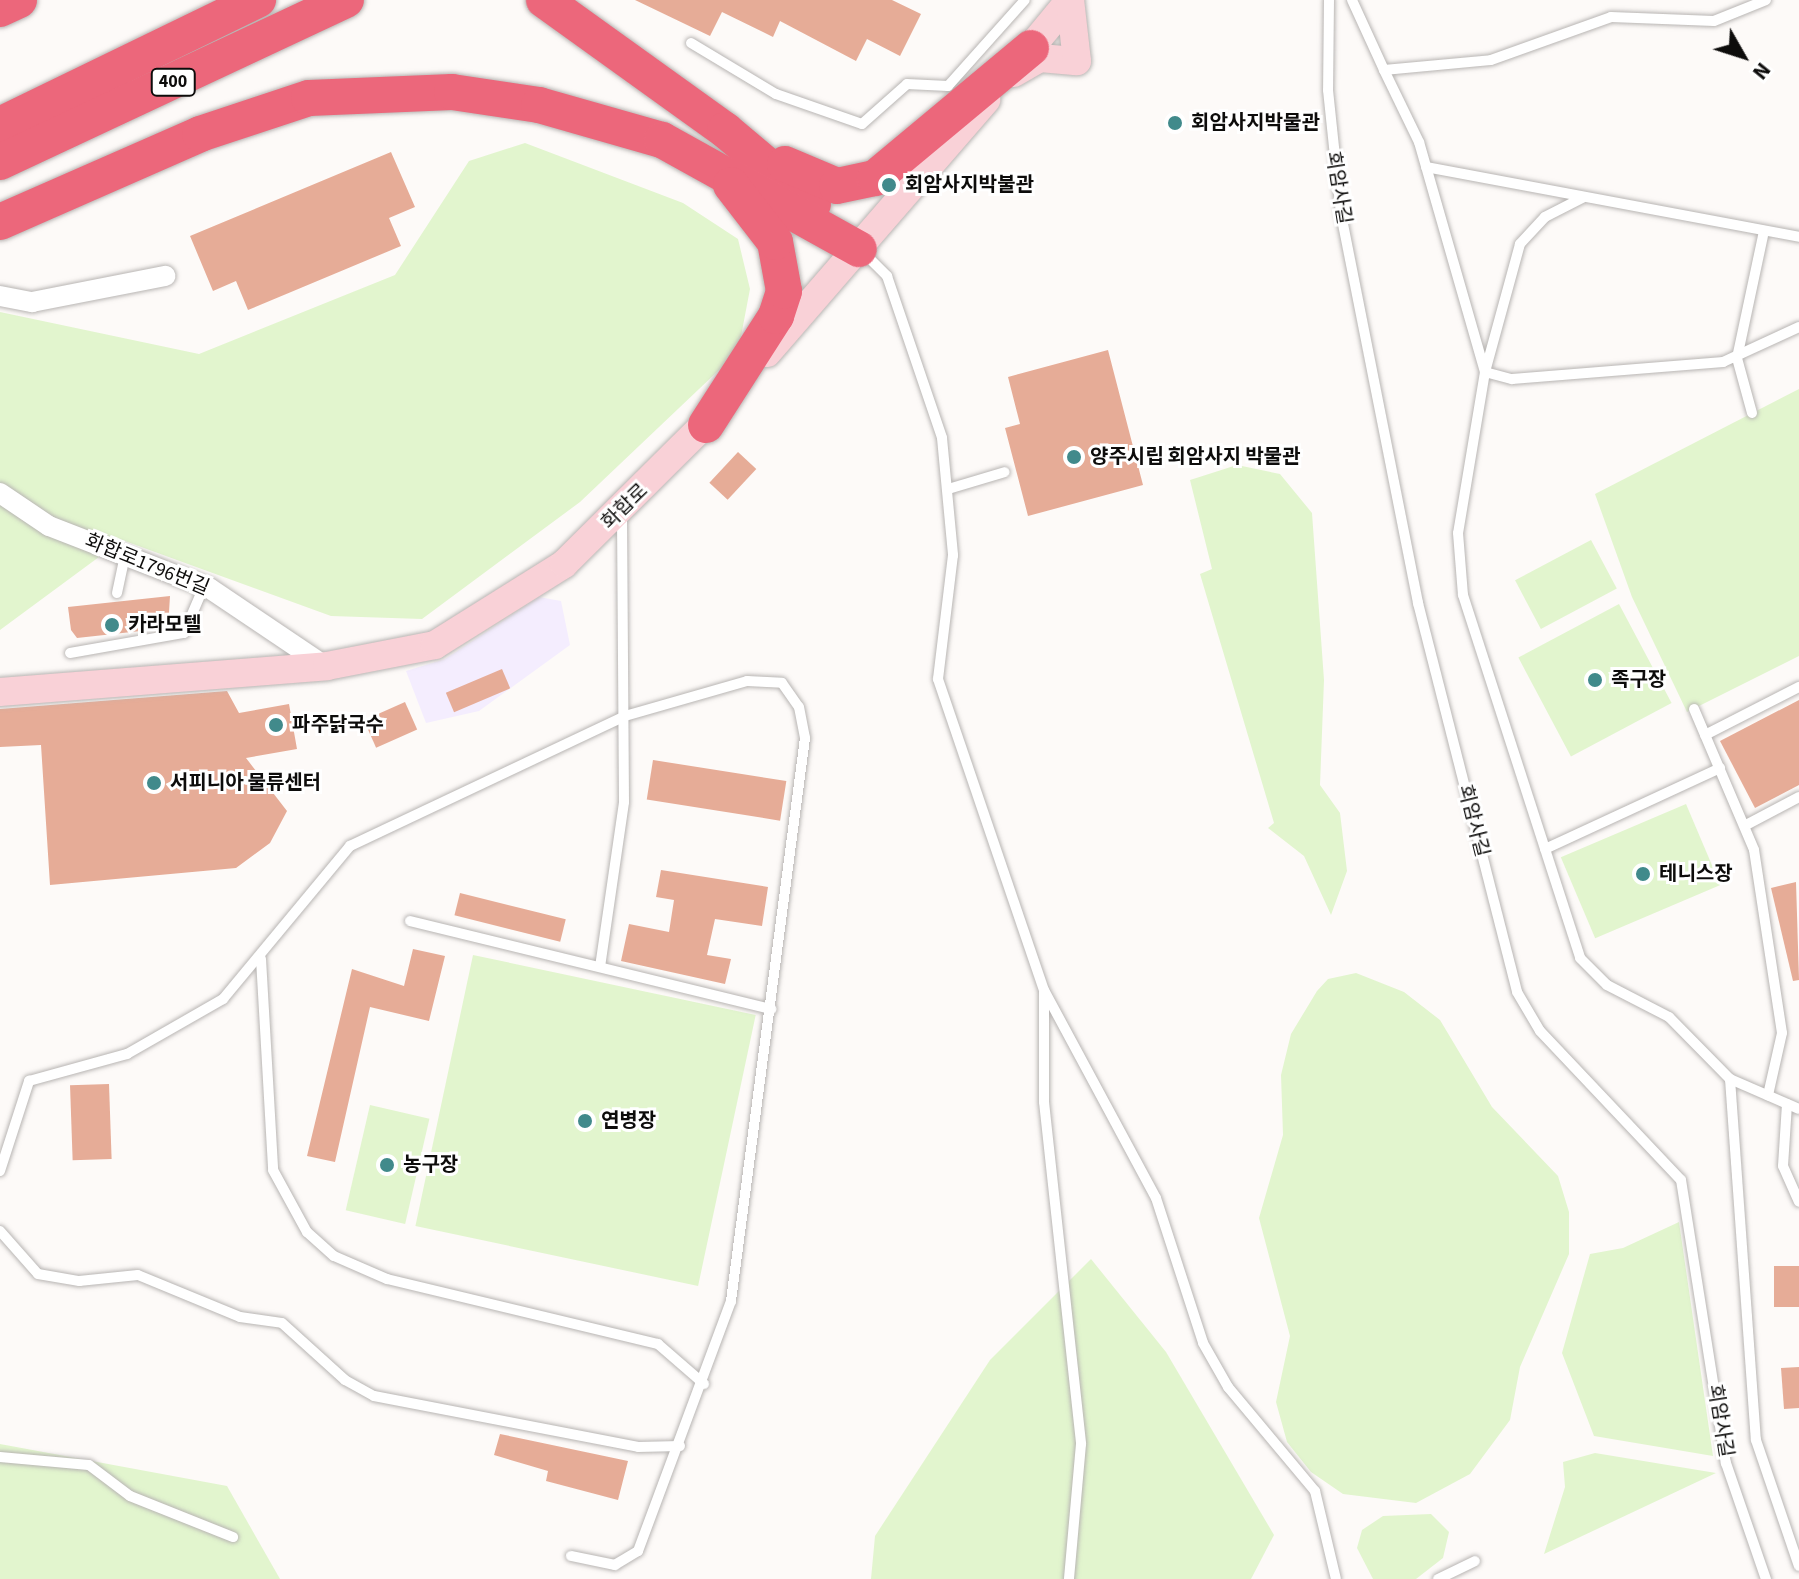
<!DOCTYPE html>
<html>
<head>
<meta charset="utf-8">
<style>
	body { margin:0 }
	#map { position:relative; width:1799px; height:1579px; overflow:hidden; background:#fdfaf8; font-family:"Source Sans 3","Noto Sans KR",sans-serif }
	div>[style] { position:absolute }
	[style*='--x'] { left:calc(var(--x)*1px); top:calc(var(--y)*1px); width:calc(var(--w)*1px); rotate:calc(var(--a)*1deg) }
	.industrial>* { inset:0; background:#f4edfe }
	.green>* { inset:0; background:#e2f5ce; transform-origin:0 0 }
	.building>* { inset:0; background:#e6ac97; transform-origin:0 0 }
	.roads { filter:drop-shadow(0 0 2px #b8b5b3) drop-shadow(0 0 2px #b8b5b3) }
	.lane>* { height:10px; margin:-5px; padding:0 5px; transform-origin:5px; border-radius:5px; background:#fff }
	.street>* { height:20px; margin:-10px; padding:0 10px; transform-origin:10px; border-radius:10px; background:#fff }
	.secondary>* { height:28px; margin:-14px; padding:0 14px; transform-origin:14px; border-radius:14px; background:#f9d1d7 }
	.highway>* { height:36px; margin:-18px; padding:0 18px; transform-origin:18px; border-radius:18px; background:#ec677b }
	.dots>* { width:22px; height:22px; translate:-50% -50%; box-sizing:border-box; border:4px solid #fff; border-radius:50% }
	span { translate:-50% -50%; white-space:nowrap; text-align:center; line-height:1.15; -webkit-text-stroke:6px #fff; paint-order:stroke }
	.shield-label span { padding:2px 6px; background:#fff; border:2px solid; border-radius:6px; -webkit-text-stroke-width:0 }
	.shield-label { font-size:18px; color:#0d0c0b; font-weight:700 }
	.poi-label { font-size:20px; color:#0d0c0b; font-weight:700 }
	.left { translate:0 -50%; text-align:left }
	.street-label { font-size:20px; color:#0d0c0b }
	.north { position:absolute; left:1703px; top:16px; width:80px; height:80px; -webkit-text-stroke:6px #fff; paint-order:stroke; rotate:129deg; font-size:22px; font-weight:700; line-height:32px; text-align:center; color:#0d0c0b }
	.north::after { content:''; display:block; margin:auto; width:28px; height:36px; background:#0d0c0b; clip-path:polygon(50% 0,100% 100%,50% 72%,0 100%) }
</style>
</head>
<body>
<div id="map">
	<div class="industrial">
		<div style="clip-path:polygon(539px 597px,561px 601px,570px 645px,479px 711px,426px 723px,406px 671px,445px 659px)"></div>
	</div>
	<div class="green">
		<div style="clip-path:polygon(525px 143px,683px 203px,738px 239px,750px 289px,738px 352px,580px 502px,422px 619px,331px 616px,122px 540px,0 630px,0 312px,199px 354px,395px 275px,469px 161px)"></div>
		<div style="clip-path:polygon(1799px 389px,1799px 656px,1687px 712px,1632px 597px,1595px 494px)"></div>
		<div style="clip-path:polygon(1237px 465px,1280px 474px,1312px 513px,1324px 680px,1320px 785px,1340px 813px,1347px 871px,1331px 915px,1304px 856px,1268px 828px,1274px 823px,1200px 574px,1212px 569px,1190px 480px)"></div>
		<div style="left:1591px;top:540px;width:55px;height:86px;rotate:62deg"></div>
		<div style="left:1619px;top:604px;width:112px;height:114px;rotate:62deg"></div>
		<div style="left:1686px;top:804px;width:88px;height:136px;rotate:67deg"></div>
		<div style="left:473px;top:955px;width:289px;height:277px;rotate:12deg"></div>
		<div style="clip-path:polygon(1356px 973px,1404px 992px,1440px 1020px,1492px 1107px,1558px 1176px,1569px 1212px,1569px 1254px,1520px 1367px,1510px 1420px,1470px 1474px,1416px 1503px,1343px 1494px,1311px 1472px,1287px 1442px,1276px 1402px,1290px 1336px,1259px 1218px,1283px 1135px,1281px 1075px,1291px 1034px,1317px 991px,1328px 979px)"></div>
		<div style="left:370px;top:1105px;width:61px;height:108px;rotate:13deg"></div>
		<div style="clip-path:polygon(1679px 1222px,1713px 1456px,1594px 1436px,1562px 1353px,1590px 1254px,1623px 1248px)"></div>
		<div style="clip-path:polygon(1091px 1259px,1166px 1352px,1274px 1535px,1251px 1579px,871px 1579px,875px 1536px,990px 1360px)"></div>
		<div style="clip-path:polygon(0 1444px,227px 1486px,280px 1579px,0 1579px)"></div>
		<div style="clip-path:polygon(1595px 1453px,1716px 1473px,1544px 1554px,1565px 1487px,1563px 1462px)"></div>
		<div style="clip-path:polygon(1431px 1514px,1449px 1532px,1443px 1558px,1416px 1579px,1373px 1579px,1357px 1548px,1362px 1530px,1383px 1516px)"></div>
	</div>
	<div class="building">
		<div style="clip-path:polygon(635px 0,892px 0,921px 14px,900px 56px,867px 39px,856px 61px,780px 21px,773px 37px,722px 12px,710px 36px)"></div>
		<div style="clip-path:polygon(391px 152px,415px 207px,389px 218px,401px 246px,248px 310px,236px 281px,213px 291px,190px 236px)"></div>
		<div style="clip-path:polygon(1108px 350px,1143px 485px,1028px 516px,1005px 428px,1020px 424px,1008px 377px)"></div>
		<div style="left:738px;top:452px;width:25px;height:42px;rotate:43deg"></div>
		<div style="clip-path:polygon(170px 596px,168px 628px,77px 638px,71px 630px,68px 607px)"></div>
		<div style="left:502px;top:669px;width:21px;height:61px;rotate:67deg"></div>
		<div style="clip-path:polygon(227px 691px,239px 713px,289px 704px,297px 749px,246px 758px,287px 811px,270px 843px,236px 868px,50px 885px,41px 745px,0 747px,0 709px)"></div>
		<div style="clip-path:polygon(1799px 700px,1799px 785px,1755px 808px,1720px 741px)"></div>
		<div style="left:405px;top:702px;width:30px;height:45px;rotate:66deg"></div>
		<div style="left:653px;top:760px;width:135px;height:40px;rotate:9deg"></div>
		<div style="clip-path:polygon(661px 870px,768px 887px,762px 926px,715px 919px,707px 955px,731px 959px,725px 984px,621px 961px,629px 924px,669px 932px,674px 900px,656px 897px)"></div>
		<div style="clip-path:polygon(1796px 882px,1799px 980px,1793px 981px,1771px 888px)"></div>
		<div style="left:460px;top:893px;width:109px;height:23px;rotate:14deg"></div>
		<div style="clip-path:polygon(413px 949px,445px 956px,429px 1021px,370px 1007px,335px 1162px,307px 1156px,352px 969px,404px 986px)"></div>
		<div style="left:109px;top:1084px;width:75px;height:39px;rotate:88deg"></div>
		<div style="left:1799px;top:1266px;width:41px;height:25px;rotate:90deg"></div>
		<div style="clip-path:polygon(1799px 1367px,1799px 1408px,1784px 1409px,1781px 1368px)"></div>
		<div style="clip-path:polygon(500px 1434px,628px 1461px,618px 1500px,546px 1481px,548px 1471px,494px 1455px)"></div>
	</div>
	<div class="roads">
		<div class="lane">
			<div style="--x:1329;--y:0;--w:90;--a:90.6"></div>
			<div style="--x:1328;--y:90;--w:125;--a:84"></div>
			<div style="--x:1341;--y:214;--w:397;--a:78.8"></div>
			<div style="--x:1418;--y:603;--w:401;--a:75.7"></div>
			<div style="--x:1517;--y:992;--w:45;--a:59.5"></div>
			<div style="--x:1540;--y:1031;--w:205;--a:46.6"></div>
			<div style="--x:1681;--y:1180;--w:287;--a:81"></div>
			<div style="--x:1726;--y:1463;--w:123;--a:71"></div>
			<div style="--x:1352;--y:0;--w:77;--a:65.4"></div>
			<div style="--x:1384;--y:70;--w:107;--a:-5.3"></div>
			<div style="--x:1491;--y:60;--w:127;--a:-19.7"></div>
			<div style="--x:1611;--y:17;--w:103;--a:2.2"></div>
			<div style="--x:1714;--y:21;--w:56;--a:-22"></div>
			<div style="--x:691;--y:43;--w:99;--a:31"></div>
			<div style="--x:776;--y:94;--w:91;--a:19.2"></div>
			<div style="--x:862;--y:124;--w:60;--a:-41.6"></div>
			<div style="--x:907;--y:84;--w:41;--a:2.8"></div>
			<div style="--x:948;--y:86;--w:115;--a:-48.2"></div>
			<div style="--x:1384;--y:70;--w:80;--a:64.1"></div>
			<div style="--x:1419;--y:142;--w:239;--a:74"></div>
			<div style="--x:1485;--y:372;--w:28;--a:15"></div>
			<div style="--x:1512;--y:379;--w:212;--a:-4.6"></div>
			<div style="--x:1723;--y:362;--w:84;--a:-24.7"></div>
			<div style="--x:1426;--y:167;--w:380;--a:10.6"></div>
			<div style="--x:1584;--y:197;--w:44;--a:152.9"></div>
			<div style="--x:1545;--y:217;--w:37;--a:133"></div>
			<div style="--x:1520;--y:244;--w:133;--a:105.3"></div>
			<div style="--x:1485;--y:372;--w:163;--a:99.5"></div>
			<div style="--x:1458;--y:533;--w:62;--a:85.4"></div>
			<div style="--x:1463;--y:595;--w:381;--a:72.1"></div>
			<div style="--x:1580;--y:958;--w:38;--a:45"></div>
			<div style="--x:1607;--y:985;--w:70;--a:27.3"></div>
			<div style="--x:1669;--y:1017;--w:87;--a:45.5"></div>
			<div style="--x:1730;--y:1079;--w:75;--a:23.5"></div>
			<div style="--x:864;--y:253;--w:33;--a:45"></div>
			<div style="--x:887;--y:276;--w:171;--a:71.2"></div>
			<div style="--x:942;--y:438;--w:118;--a:84.6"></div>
			<div style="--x:953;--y:555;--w:125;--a:96.9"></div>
			<div style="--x:938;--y:679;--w:329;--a:71.2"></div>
			<div style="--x:1044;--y:990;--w:236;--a:61.7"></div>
			<div style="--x:1156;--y:1198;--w:152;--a:72"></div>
			<div style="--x:1203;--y:1343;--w:51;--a:60.4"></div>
			<div style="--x:1228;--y:1387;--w:136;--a:50.1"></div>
			<div style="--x:1315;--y:1491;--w:90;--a:76.6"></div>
			<div style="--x:1752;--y:413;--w:57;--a:-105.3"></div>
			<div style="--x:1737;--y:358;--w:130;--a:-78"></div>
			<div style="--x:948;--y:489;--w:59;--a:-16.6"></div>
			<div style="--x:117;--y:593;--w:39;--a:-78"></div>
			<div style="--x:70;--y:653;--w:116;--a:-10"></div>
			<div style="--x:184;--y:633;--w:51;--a:-66.9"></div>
			<div style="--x:1694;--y:709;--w:153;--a:66.9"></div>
			<div style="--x:1754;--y:850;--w:185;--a:81.3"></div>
			<div style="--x:1782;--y:1033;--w:64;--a:102.7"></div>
			<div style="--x:1705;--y:735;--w:106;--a:-27.1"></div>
			<div style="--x:1746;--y:825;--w:60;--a:-27.8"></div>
			<div style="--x:1545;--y:849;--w:193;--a:-24.8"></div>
			<div style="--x:410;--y:921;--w:372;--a:13.7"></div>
			<div style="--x:261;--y:959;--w:211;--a:86.7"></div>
			<div style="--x:273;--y:1170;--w:71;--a:61.3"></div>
			<div style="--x:307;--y:1232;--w:36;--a:42"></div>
			<div style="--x:334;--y:1256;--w:58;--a:23.5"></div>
			<div style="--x:387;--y:1279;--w:279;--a:13.5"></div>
			<div style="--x:658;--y:1344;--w:61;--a:41"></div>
			<div style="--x:600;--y:967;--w:167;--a:-81.7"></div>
			<div style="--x:624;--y:802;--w:287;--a:-90.4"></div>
			<div style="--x:1044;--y:992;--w:110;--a:90"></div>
			<div style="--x:1044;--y:1102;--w:344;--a:83.8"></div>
			<div style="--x:1081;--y:1444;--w:136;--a:95.1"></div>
			<div style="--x:1730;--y:1079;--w:362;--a:85.9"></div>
			<div style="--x:1756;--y:1440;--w:133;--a:71.2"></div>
			<div style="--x:1787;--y:1104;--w:62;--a:93.7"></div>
			<div style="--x:1783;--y:1166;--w:39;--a:66"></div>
			<div style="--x:0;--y:1171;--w:95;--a:-72.1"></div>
			<div style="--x:29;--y:1081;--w:102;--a:-15.4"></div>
			<div style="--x:127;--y:1054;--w:111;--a:-29.8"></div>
			<div style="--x:223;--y:999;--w:199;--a:-50.3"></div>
			<div style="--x:350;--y:846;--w:304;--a:-25.3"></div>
			<div style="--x:625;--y:716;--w:127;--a:-16"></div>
			<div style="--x:747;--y:681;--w:35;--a:3"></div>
			<div style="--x:782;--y:683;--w:29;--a:55"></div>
			<div style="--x:799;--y:707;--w:32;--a:79"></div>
			<div style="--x:805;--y:738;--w:568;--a:97.49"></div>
			<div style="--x:731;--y:1301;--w:267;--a:110.4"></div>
			<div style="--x:638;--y:1551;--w:27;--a:149"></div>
			<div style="--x:615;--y:1565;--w:45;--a:-168.4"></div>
			<div style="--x:0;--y:1231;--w:57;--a:48.5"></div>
			<div style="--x:38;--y:1274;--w:42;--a:9.7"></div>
			<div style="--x:79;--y:1281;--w:59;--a:-5.8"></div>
			<div style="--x:138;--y:1275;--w:110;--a:22.4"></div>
			<div style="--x:240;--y:1317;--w:42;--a:8.1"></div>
			<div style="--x:282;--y:1323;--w:85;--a:42.1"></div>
			<div style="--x:345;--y:1380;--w:33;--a:29"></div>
			<div style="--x:374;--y:1396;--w:269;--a:10.9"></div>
			<div style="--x:638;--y:1447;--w:42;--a:-1.4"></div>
			<div style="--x:0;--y:1457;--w:89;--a:5.1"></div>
			<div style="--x:89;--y:1465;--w:51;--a:37.1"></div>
			<div style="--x:130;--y:1496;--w:111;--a:21.7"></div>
			<div style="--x:1438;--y:1579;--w:41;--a:-25.9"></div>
		</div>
		<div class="street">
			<div style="--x:0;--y:296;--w:33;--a:11"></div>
			<div style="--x:32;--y:302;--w:136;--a:-11.1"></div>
			<div style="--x:0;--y:493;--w:59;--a:34"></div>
			<div style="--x:49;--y:526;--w:172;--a:21.2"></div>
			<div style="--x:209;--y:588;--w:136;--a:33.9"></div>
		</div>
		<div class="secondary">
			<div style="--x:1018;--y:63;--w:82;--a:-50.5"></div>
			<div style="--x:1014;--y:73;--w:30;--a:-30"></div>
			<div style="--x:1040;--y:58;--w:37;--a:5"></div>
			<div style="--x:1077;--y:61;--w:61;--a:-96.5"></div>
			<div style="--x:767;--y:353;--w:335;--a:-49.1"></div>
			<div style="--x:0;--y:692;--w:328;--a:-4.5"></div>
			<div style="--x:327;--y:666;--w:110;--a:-11"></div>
			<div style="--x:435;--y:645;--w:152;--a:-32.1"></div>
			<div style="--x:564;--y:564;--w:220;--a:-44.8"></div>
		</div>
		<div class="highway">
			<div style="--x:544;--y:0;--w:223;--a:35.7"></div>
			<div style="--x:725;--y:130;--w:115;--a:40.1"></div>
			<div style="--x:0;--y:9;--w:21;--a:-25"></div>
			<div style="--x:0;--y:125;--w:287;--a:-25.9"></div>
			<div style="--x:0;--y:162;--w:382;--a:-25.1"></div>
			<div style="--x:785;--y:164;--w:56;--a:22.9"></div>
			<div style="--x:837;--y:186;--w:39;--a:-12"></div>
			<div style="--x:875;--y:178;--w:203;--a:-39.8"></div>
			<div style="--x:0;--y:222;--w:219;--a:-23.7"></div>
			<div style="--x:200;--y:134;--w:115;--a:-18.3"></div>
			<div style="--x:309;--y:98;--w:143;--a:-2.4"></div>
			<div style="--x:452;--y:92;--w:88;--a:8.5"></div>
			<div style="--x:539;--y:105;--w:128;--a:15.9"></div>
			<div style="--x:662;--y:140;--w:225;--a:29"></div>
			<div style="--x:706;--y:425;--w:130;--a:-57.3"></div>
			<div style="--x:776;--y:316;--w:26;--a:-72"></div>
			<div style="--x:784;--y:291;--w:50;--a:-100.4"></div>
			<div style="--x:775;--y:242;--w:72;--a:-127.7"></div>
		</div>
	</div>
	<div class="dots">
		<div style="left:1175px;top:123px;background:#418a8b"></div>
		<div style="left:889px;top:185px;background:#418a8b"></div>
		<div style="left:1074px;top:457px;background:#418a8b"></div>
		<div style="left:112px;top:625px;background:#418a8b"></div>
		<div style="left:1595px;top:680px;background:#418a8b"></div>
		<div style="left:276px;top:725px;background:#418a8b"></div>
		<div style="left:154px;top:783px;background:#418a8b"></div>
		<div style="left:1643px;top:874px;background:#418a8b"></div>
		<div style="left:585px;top:1121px;background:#418a8b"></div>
		<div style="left:387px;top:1165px;background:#418a8b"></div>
	</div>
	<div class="shield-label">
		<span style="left:173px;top:82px">400</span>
	</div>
	<div class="poi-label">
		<span class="left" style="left:1191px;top:123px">회암사지박물관</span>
		<span class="left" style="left:905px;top:185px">회암사지박불관</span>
		<span class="left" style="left:1090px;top:457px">양주시립 회암사지 박물관</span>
		<span class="left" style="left:128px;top:625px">카라모텔</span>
		<span class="left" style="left:1611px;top:680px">족구장</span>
		<span class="left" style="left:292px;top:725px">파주닭국수</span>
		<span class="left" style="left:170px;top:783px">서피니아 물류센터</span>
		<span class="left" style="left:1659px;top:874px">테니스장</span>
		<span class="left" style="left:601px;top:1121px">연병장</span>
		<span class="left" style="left:403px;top:1165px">농구장</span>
	</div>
	<div class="street-label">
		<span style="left:1338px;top:188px;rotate:81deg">회암사길</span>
		<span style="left:625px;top:507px;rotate:-44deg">화합로</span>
		<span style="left:147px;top:565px;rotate:22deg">화합로1796번길</span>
		<span style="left:1473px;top:821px;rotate:76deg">회암사길</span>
		<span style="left:1720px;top:1421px;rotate:81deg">회암사길</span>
	</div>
	<div class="north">N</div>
</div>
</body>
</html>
